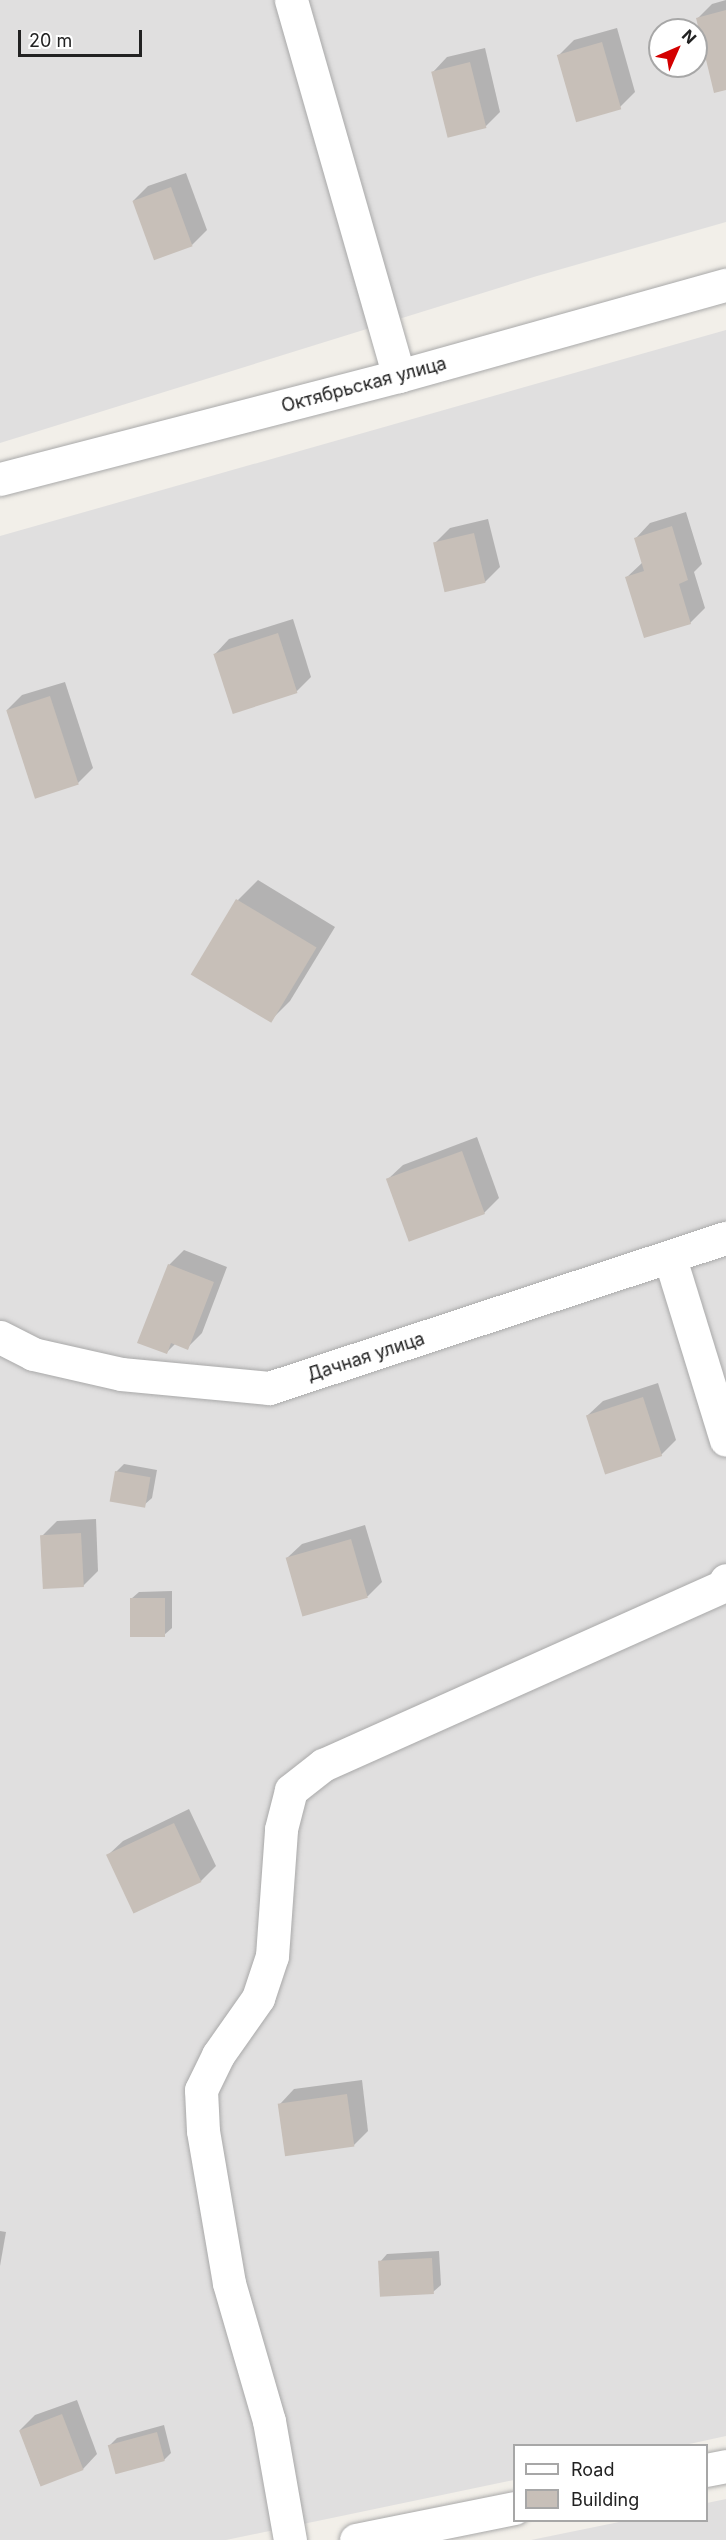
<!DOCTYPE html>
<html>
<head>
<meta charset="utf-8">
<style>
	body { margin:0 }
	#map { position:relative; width:726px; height:2540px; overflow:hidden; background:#f2efe9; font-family:Inter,sans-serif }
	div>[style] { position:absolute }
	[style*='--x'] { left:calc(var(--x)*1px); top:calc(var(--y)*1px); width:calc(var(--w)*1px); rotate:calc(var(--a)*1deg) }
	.residential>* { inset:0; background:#e0dfdf }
	.shadow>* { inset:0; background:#0003 }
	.building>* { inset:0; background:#c7bfb8; transform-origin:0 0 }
	.roads { filter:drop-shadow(0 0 2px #a9a9a9) drop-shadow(0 0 2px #a9a9a9) }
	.minor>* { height:33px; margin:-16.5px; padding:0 16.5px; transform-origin:16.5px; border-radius:16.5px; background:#fff }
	span { translate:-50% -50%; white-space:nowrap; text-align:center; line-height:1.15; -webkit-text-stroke:6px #fff; paint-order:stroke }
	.street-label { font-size:18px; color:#222 }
	.legend { position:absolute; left:513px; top:2444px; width:195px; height:78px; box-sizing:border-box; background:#fff; border:2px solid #a7a7a7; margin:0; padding:8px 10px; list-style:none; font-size:18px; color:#222 }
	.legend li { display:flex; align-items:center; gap:12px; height:30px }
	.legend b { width:30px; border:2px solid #a7a7a7 }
	.north { position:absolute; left:648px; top:18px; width:60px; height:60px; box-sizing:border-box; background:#fff; border:2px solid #a7a7a7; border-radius:50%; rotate:45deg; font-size:16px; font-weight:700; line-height:24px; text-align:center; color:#222 }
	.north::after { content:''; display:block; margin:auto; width:21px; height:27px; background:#d40000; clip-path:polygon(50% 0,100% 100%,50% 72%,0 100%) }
	.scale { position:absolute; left:18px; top:30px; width:124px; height:27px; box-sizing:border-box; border:3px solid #222; border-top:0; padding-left:8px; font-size:18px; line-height:21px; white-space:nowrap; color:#222; -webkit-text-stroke:4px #fff; paint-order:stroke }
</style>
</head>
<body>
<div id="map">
	<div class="residential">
		<div style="clip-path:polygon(evenodd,0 0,726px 0,726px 222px,537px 276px,0 443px,0 0,660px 30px,696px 30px,696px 66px,660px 66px,660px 30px)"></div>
		<div style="clip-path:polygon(726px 330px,726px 2436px,680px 2446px,514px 2446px,514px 2480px,226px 2540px,0 2540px,0 536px)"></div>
		<div style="clip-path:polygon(726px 2499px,726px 2540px,531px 2540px,624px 2521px,706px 2520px,707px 2503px)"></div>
	</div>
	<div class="shadow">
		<div style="clip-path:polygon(726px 0,726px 88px,697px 19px,712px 4px)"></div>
		<div style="clip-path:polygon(617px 28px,635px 92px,620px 107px,559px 55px,574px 40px)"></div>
		<div style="clip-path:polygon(485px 48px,500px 112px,485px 127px,433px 72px,447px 57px)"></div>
		<div style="clip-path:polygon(186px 173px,207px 230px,192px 245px,133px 201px,148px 186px)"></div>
		<div style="clip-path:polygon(686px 512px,702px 564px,694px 572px,705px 608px,690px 623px,627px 577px,643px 562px,636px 538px,650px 523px)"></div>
		<div style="clip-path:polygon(488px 519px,500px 567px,485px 582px,435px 543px,450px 528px)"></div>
		<div style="clip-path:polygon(293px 619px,311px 677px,296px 692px,215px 654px,229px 639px)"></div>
		<div style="clip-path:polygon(65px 682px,93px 768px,78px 783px,7px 710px,22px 695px)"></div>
		<div style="clip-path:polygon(258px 880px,335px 927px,290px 1001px,270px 1021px,238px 900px)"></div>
		<div style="clip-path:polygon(477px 1137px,499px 1198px,484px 1213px,388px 1179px,403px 1165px)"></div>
		<div style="clip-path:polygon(184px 1250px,227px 1267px,202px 1333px,187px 1348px,176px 1343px,167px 1352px,169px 1265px)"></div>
		<div style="clip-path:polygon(658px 1383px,676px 1440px,661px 1455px,588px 1415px,603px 1401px)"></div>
		<div style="clip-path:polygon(124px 1464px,157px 1470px,152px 1498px,144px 1505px,116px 1472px)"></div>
		<div style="clip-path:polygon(96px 1519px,98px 1571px,83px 1586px,42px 1536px,57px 1521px)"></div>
		<div style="clip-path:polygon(365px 1525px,382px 1582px,368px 1596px,304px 1615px,287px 1558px,302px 1544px)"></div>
		<div style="clip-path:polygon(172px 1591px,172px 1628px,164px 1635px,131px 1599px,139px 1592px)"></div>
		<div style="clip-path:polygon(189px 1809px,216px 1866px,201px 1881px,108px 1855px,123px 1841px)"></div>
		<div style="clip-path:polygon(362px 2080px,368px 2131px,353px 2146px,280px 2104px,294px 2089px)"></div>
		<div style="clip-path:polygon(0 2231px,6px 2232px,0 2266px)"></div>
		<div style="clip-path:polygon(439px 2251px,441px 2285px,433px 2292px,380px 2262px,387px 2254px)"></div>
		<div style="clip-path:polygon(77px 2400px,97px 2454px,83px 2469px,40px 2484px,20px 2430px,35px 2415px)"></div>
		<div style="clip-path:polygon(164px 2425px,171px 2453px,164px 2460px,110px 2445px,117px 2438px)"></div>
	</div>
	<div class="building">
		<div style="clip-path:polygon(726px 10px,726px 90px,714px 93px,696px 18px)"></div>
		<div style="left:602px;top:42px;width:70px;height:47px;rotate:74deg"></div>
		<div style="left:470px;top:62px;width:68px;height:40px;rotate:76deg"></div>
		<div style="left:171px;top:187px;width:63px;height:41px;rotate:70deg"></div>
		<div style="clip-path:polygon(672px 526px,688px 580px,679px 584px,691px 624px,644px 638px,625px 577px,644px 571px,634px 538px)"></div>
		<div style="left:474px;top:533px;width:51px;height:42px;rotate:77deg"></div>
		<div style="left:278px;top:633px;width:63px;height:68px;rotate:72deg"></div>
		<div style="left:50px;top:696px;width:93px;height:46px;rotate:72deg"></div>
		<div style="left:236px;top:899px;width:94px;height:88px;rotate:31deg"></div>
		<div style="left:462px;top:1151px;width:67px;height:81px;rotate:70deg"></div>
		<div style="clip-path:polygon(168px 1264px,214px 1282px,188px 1350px,171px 1343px,167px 1354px,137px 1343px)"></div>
		<div style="left:643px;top:1397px;width:62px;height:60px;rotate:72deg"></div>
		<div style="left:115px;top:1471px;width:36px;height:31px;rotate:10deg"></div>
		<div style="left:81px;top:1533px;width:54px;height:41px;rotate:87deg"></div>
		<div style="left:351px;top:1539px;width:61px;height:68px;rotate:74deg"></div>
		<div style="left:130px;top:1598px;width:35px;height:39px"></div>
		<div style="left:174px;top:1823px;width:65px;height:75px;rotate:65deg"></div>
		<div style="left:347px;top:2094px;width:53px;height:70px;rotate:82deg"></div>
		<div style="left:432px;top:2258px;width:36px;height:54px;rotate:87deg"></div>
		<div style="left:62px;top:2414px;width:60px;height:46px;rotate:69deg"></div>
		<div style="left:157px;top:2432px;width:30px;height:51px;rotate:75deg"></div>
	</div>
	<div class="roads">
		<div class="minor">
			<div style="--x:291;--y:0;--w:391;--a:74"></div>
			<div style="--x:0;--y:479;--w:412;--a:-14.5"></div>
			<div style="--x:399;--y:376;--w:339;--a:-15.6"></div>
			<div style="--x:670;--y:1258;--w:190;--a:72.9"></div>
			<div style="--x:0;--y:1337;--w:37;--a:27"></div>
			<div style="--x:33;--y:1354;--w:90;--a:12.8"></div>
			<div style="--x:121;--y:1374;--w:149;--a:5.4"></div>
			<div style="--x:269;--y:1388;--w:481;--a:-18.2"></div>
			<div style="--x:706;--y:2470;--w:20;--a:-11"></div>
			<div style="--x:290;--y:2540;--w:121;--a:-100"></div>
			<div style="--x:269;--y:2421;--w:144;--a:-106.2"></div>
			<div style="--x:229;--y:2283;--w:154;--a:-99.7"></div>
			<div style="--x:203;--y:2131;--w:41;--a:-92.8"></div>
			<div style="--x:201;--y:2090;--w:39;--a:-64"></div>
			<div style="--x:218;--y:2055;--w:70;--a:-54.9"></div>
			<div style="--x:258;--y:1998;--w:44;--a:-71.6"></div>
			<div style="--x:272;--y:1956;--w:127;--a:-85.9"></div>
			<div style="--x:281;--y:1829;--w:40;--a:-75.6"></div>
			<div style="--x:291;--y:1790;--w:41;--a:-38"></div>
			<div style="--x:323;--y:1765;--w:439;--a:-24.1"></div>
			<div style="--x:724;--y:1586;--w:6;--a:-72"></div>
			<div style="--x:356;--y:2540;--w:161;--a:-11.4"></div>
		</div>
	</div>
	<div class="street-label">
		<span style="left:364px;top:385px;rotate:-15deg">Октябрьская улица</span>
		<span style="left:366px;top:1357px;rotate:-18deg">Дачная улица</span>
	</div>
	<ul class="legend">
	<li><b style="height:8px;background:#fff"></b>Road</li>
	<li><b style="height:16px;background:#c7bfb8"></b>Building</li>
	</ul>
	<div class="north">N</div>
	<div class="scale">20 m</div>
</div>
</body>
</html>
